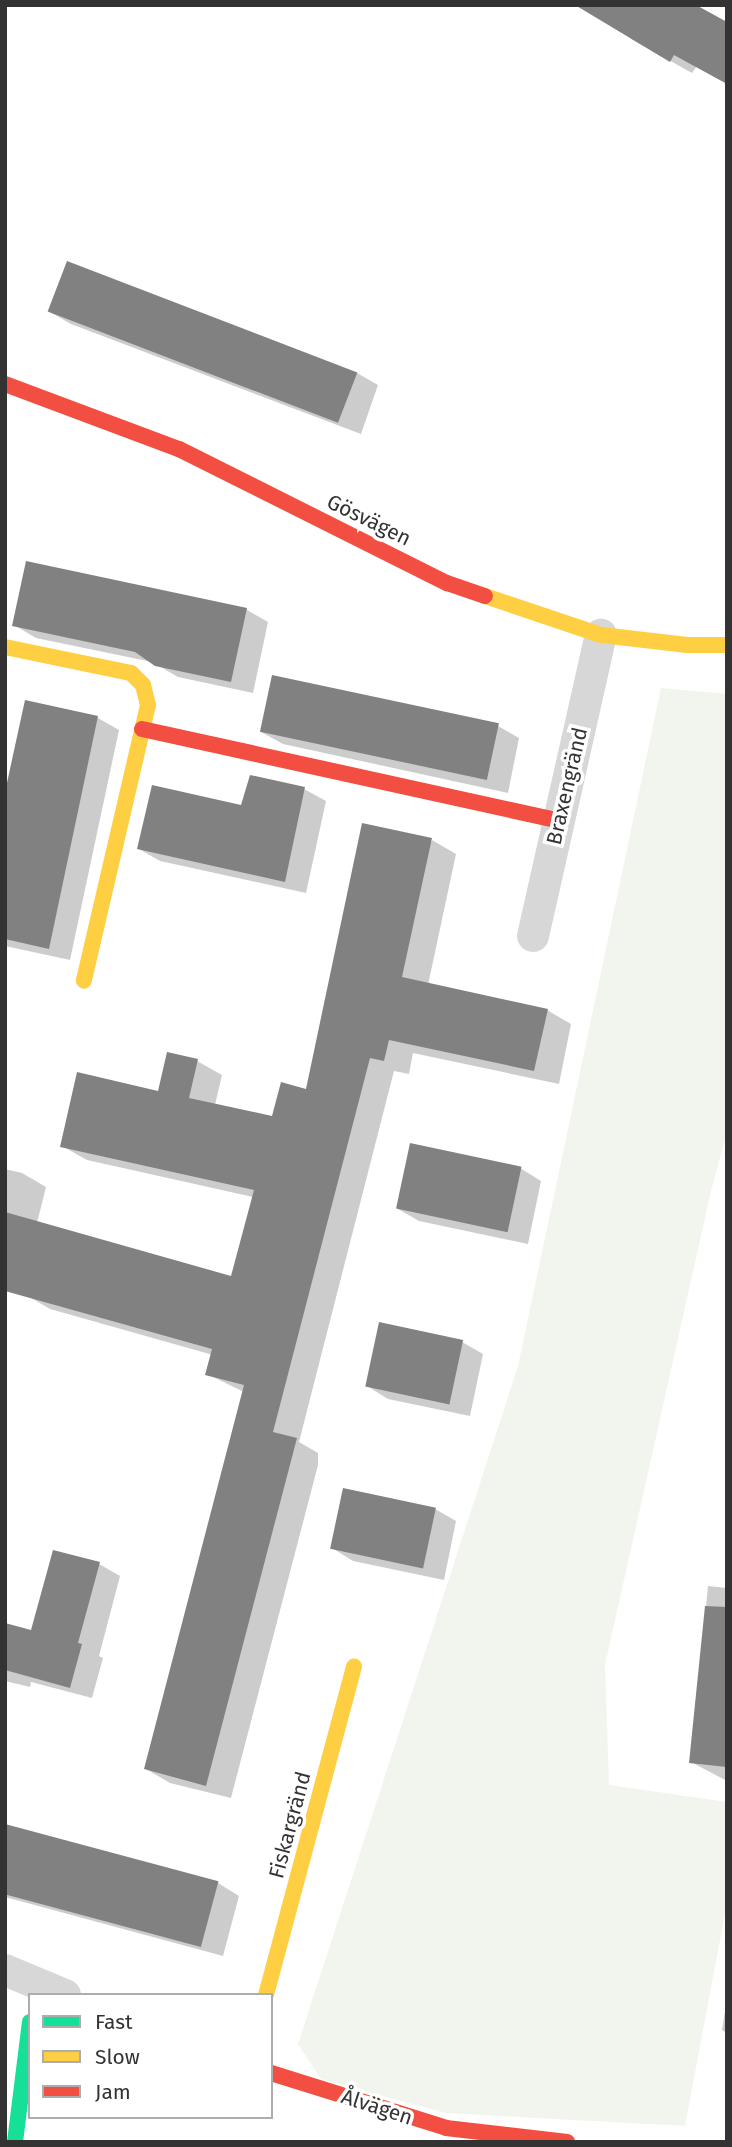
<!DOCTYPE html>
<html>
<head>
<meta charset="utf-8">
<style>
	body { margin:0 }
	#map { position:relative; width:732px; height:2147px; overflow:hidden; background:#fff; font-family:"Fira Sans",sans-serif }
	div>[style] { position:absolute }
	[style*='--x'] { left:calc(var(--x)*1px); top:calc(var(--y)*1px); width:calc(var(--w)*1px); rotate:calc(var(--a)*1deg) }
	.green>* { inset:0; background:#f1f5ed }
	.shadow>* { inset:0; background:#0003 }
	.building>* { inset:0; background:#818181; transform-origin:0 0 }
	.street>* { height:32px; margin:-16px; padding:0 16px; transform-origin:16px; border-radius:16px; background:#d7d7d7 }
	.fast>* { height:16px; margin:-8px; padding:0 8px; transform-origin:8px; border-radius:8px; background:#16e098 }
	.slow>* { height:16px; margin:-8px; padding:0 8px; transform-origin:8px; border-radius:8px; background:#ffcf43 }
	.jam>* { height:16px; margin:-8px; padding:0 8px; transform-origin:8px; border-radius:8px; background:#f24e42 }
	span { translate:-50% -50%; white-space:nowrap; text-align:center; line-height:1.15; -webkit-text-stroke:7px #fff; paint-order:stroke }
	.street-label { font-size:21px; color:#333 }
	.frame { position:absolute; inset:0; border:7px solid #333; pointer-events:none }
	.legend { position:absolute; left:28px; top:1993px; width:245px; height:126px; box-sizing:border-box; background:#fff; border:2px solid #adadad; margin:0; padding:9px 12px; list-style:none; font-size:21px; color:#333 }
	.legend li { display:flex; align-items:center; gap:14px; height:35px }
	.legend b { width:35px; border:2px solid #adadad }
</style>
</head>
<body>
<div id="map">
	<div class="green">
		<div style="clip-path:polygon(661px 688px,727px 694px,727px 1133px,711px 1191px,605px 1665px,609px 1785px,727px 1802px,727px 1903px,685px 2126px,445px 2113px,321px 2079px,298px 2044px,518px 1366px)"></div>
	</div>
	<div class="shadow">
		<div style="clip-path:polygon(727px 24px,692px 73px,631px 39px,632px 36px)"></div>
		<div style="clip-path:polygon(50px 312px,357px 373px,378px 385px,361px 434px,71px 324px)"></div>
		<div style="clip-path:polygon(247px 610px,268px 622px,253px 693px,178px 677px,152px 662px,36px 638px,14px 625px)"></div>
		<div style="clip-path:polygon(26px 703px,98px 718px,119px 730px,70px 960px,5px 946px,5px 800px)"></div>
		<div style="clip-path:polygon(498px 726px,519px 738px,508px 793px,283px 744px,261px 732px)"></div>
		<div style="clip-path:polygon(304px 789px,326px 801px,306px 893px,160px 861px,139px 849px,243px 807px)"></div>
		<div style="clip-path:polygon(432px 840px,456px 854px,428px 985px,547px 1010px,571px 1024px,559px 1084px,413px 1053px,409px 1074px,394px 1071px,299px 1442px,318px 1453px,318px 1465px,231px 1798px,170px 1783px,146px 1769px,244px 1392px,207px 1374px,213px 1355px,50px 1309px,26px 1295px,5px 1254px,5px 1169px,22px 1173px,46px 1187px,37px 1223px,232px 1278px,253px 1197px,87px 1160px,62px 1146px,160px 1093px,197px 1061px,222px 1075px,215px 1105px,274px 1118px,307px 1091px)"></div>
		<div style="clip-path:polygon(520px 1168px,541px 1181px,528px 1244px,419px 1221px,398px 1209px)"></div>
		<div style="clip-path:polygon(462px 1342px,483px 1354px,470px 1416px,388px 1399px,367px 1386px)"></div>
		<div style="clip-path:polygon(435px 1509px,456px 1521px,444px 1580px,353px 1561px,332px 1548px)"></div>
		<div style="clip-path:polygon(99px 1564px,120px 1576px,99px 1656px,103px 1658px,92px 1698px,31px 1682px,30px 1687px,5px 1681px,5px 1625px,33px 1633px)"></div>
		<div style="clip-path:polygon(708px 1586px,727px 1588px,727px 1781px,691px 1762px)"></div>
		<div style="clip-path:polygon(5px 1825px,218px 1883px,239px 1896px,223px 1956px,5px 1897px)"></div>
		<div style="clip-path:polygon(727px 1998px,727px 2033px,722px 2030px)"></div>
	</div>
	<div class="building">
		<div style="clip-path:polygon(575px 5px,696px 5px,727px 22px,727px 84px,674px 55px,670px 62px)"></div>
		<div style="left:67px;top:261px;width:311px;height:54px;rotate:21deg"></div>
		<div style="clip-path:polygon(26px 561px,247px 608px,231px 682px,155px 666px,135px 652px,12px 626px)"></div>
		<div style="left:272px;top:675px;width:232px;height:58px;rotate:12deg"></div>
		<div style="clip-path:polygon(25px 700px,98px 716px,49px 949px,5px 939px,5px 792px)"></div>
		<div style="clip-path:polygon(250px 775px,305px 787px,285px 882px,137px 849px,152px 785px,241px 805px)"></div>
		<div style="clip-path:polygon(362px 823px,432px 838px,402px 977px,548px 1009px,534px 1071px,389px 1040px,384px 1061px,370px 1058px,273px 1432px,297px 1438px,206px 1786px,144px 1769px,244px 1385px,205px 1375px,212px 1349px,5px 1291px,5px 1212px,231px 1276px,254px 1190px,60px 1147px,77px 1072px,158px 1091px,167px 1052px,198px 1059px,189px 1098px,272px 1116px,281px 1082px,306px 1089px)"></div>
		<div style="left:410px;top:1143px;width:114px;height:67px;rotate:12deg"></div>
		<div style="left:379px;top:1322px;width:86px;height:66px;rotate:12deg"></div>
		<div style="left:343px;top:1488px;width:95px;height:62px;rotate:12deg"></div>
		<div style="clip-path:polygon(53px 1550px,100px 1562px,78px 1643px,82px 1644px,70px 1688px,5px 1670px,5px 1623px,31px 1630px)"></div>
		<div style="clip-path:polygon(705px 1606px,727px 1607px,727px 1767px,689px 1763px)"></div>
		<div style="left:5px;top:1824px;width:221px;height:68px;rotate:15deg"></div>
	</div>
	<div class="street">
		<div style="--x:533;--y:936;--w:309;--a:-77.3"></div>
		<div style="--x:5;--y:1970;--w:65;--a:22.6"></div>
	</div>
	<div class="fast">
		<div style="--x:15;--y:2142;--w:121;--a:-82.9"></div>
	</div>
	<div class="slow">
		<div style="--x:485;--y:596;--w:122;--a:18.6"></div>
		<div style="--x:601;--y:635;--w:87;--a:6.6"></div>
		<div style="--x:687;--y:645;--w:40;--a:0"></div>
		<div style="--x:5;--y:647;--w:129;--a:11.7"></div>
		<div style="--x:131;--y:673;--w:17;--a:45"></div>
		<div style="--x:143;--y:685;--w:21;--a:76"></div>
		<div style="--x:148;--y:705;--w:283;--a:103.1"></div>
		<div style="--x:266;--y:1995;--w:340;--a:-75"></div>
	</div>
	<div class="jam">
		<div style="--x:5;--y:384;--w:186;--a:20.5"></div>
		<div style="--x:179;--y:449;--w:300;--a:26.6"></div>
		<div style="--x:447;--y:583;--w:40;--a:18.9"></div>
		<div style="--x:142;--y:729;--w:428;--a:12.4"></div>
		<div style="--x:271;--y:2073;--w:183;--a:17.4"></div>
		<div style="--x:446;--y:2128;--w:122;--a:6.6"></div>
	</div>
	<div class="street-label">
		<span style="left:369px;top:520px;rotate:26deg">Gösvägen</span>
		<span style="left:567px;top:786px;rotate:-77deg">Braxengränd</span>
		<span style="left:290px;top:1825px;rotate:-75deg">Fiskargränd</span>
		<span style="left:377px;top:2107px;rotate:18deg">Ålvägen</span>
	</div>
	<div class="frame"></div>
	<ul class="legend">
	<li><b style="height:9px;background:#16e098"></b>Fast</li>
	<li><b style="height:9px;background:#ffcf43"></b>Slow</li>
	<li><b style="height:9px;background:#f24e42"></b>Jam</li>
	</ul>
</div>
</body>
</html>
